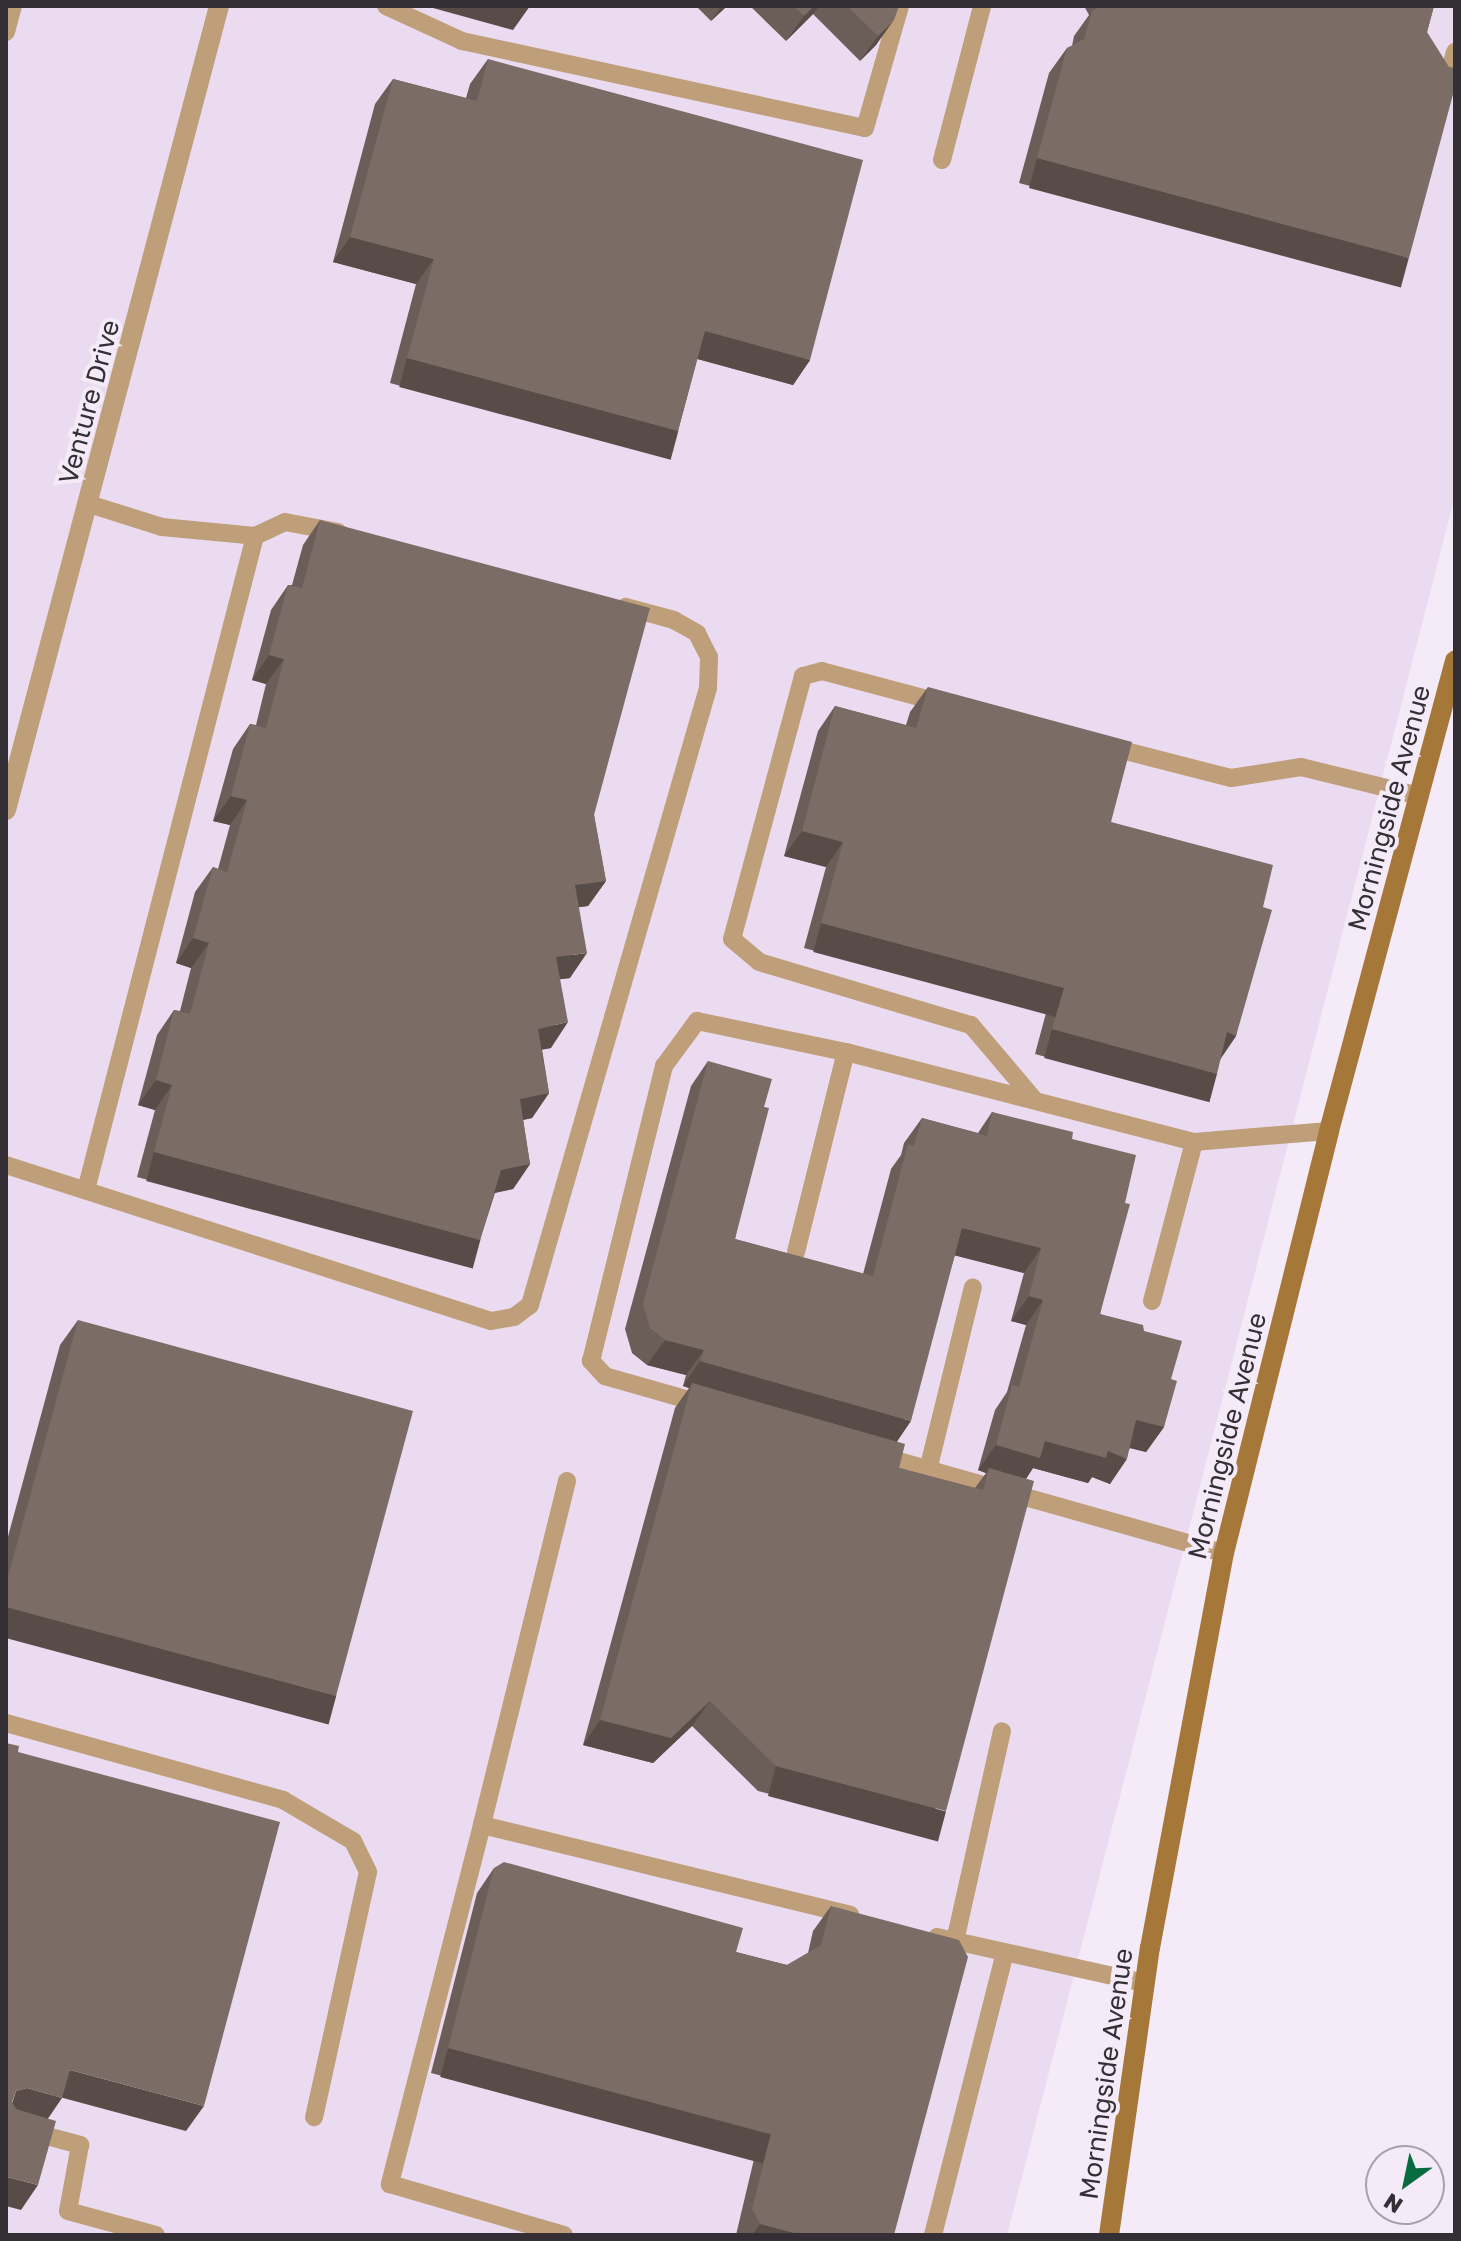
<!DOCTYPE html>
<html>
<head>
<meta charset="utf-8">
<style>
	body { margin:0 }
	#map { position:relative; width:1461px; height:2241px; overflow:hidden; background:#f5eaf8; font-family:"Golos Text",sans-serif }
	div>[style] { position:absolute }
	[style*='--x'] { left:calc(var(--x)*1px); top:calc(var(--y)*1px); width:calc(var(--w)*1px); rotate:calc(var(--a)*1deg) }
	.built>* { inset:0; background:#ebdbf0 }
	.lane>* { height:18px; margin:-9px; padding:0 9px; transform-origin:9px; border-radius:9px; background:#be9f79 }
	.street>* { height:20px; margin:-10px; padding:0 10px; transform-origin:10px; border-radius:10px; background:#be9f79 }
	.secondary>* { height:20px; margin:-10px; padding:0 10px; transform-origin:10px; border-radius:10px; background:#a5783a }
	.wall>* { inset:0; background:#6b5d58 }
	.shaded-wall>* { inset:0; background:#574c47; transform-origin:0 0 }
	.building>* { inset:0; background:#7c6c66 }
	span { translate:-50% -50%; white-space:nowrap; text-align:center; line-height:1.15; -webkit-text-stroke:8px #f5eaf8; paint-order:stroke }
	.street-label { font-size:26px; color:#332f34 }
	.frame { position:absolute; inset:0; border:8px solid #332f34; pointer-events:none }
	.north { position:absolute; left:1365px; top:2145px; width:80px; height:80px; box-sizing:border-box; background:#f5eaf8; border:2px solid #a79faa; border-radius:50%; rotate:213deg; font-size:22px; font-weight:700; line-height:32px; text-align:center; color:#332f34 }
	.north::after { content:''; display:block; margin:auto; width:28px; height:36px; background:#096b40; clip-path:polygon(50% 0,100% 100%,50% 72%,0 100%) }
</style>
</head>
<body>
<div id="map">
	<div class="built">
		<div style="clip-path:polygon(6px 6px,1455px 6px,1455px 496px,1007px 2235px,6px 2235px)"></div>
	</div>
	<div class="lane">
		<div style="--x:386;--y:6;--w:84;--a:24.7"></div>
		<div style="--x:462;--y:41;--w:412;--a:12.2"></div>
		<div style="--x:865;--y:128;--w:127;--a:-74"></div>
		<div style="--x:6;--y:32;--w:27;--a:-75"></div>
		<div style="--x:1449;--y:74;--w:23;--a:-75"></div>
		<div style="--x:942;--y:160;--w:159;--a:-75.4"></div>
		<div style="--x:89;--y:504;--w:77;--a:17.5"></div>
		<div style="--x:162;--y:527;--w:93;--a:5.5"></div>
		<div style="--x:255;--y:536;--w:33;--a:-25"></div>
		<div style="--x:285;--y:522;--w:54;--a:10.7"></div>
		<div style="--x:942;--y:703;--w:124;--a:-165.1"></div>
		<div style="--x:822;--y:671;--w:20;--a:165"></div>
		<div style="--x:803;--y:676;--w:272;--a:105.1"></div>
		<div style="--x:732;--y:939;--w:35;--a:40"></div>
		<div style="--x:759;--y:962;--w:221;--a:16.6"></div>
		<div style="--x:971;--y:1025;--w:96;--a:49.7"></div>
		<div style="--x:1106;--y:746;--w:129;--a:14.4"></div>
		<div style="--x:1231;--y:778;--w:71;--a:-8.9"></div>
		<div style="--x:1301;--y:767;--w:122;--a:13.8"></div>
		<div style="--x:6;--y:1165;--w:509;--a:17.83"></div>
		<div style="--x:491;--y:1321;--w:23;--a:-10"></div>
		<div style="--x:514;--y:1317;--w:20;--a:-37"></div>
		<div style="--x:530;--y:1305;--w:642;--a:-73.91"></div>
		<div style="--x:708;--y:688;--w:31;--a:-88"></div>
		<div style="--x:709;--y:657;--w:27;--a:-117"></div>
		<div style="--x:697;--y:633;--w:26;--a:-151"></div>
		<div style="--x:674;--y:620;--w:50;--a:-164.8"></div>
		<div style="--x:86;--y:1190;--w:675;--a:-75.51"></div>
		<div style="--x:796;--y:1252;--w:206;--a:-76"></div>
		<div style="--x:1152;--y:1301;--w:164;--a:-75.2"></div>
		<div style="--x:703;--y:1404;--w:102;--a:-164.1"></div>
		<div style="--x:605;--y:1376;--w:21;--a:-133"></div>
		<div style="--x:591;--y:1361;--w:304;--a:-76.1"></div>
		<div style="--x:664;--y:1066;--w:56;--a:-53.7"></div>
		<div style="--x:697;--y:1021;--w:152;--a:11.8"></div>
		<div style="--x:846;--y:1052;--w:359;--a:14.5"></div>
		<div style="--x:1194;--y:1142;--w:135;--a:-4.7"></div>
		<div style="--x:877;--y:1455;--w:361;--a:15.8"></div>
		<div style="--x:928;--y:1470;--w:188;--a:-76.2"></div>
		<div style="--x:567;--y:1481;--w:354;--a:103.9"></div>
		<div style="--x:482;--y:1825;--w:379;--a:13.7"></div>
		<div style="--x:6;--y:1723;--w:288;--a:15.5"></div>
		<div style="--x:283;--y:1800;--w:81;--a:30.4"></div>
		<div style="--x:353;--y:1841;--w:34;--a:64"></div>
		<div style="--x:368;--y:1872;--w:251;--a:102.4"></div>
		<div style="--x:482;--y:1825;--w:371;--a:104.4"></div>
		<div style="--x:390;--y:2184;--w:181;--a:16.3"></div>
		<div style="--x:937;--y:1937;--w:213;--a:12.5"></div>
		<div style="--x:955;--y:1941;--w:215;--a:-77.4"></div>
		<div style="--x:6;--y:2125;--w:77;--a:15.1"></div>
		<div style="--x:80;--y:2145;--w:67;--a:100.3"></div>
		<div style="--x:68;--y:2211;--w:91;--a:15.3"></div>
		<div style="--x:933;--y:2235;--w:291;--a:-75.7"></div>
	</div>
	<div class="street">
		<div style="--x:6;--y:810;--w:832;--a:-75.16"></div>
	</div>
	<div class="secondary">
		<div style="--x:1109;--y:2235;--w:290;--a:-81.9"></div>
		<div style="--x:1150;--y:1948;--w:402;--a:-79.4"></div>
		<div style="--x:1224;--y:1553;--w:435;--a:-76"></div>
		<div style="--x:1329;--y:1131;--w:487;--a:-75"></div>
	</div>
	<div class="wall">
		<div style="clip-path:polygon(696px 6px,727px 6px,711px 21px)"></div>
		<div style="clip-path:polygon(750px 6px,899px 6px,876px 45px,860px 61px,813px 14px,786px 41px)"></div>
		<div style="clip-path:polygon(1084px 6px,1434px 6px,1427px 32px,1391px 283px,1019px 183px,1049px 73px,1067px 48px,1072px 46px,1074px 36px,1089px 15px)"></div>
		<div style="clip-path:polygon(488px 59px,810px 360px,793px 385px,697px 359px,678px 431px,660px 456px,390px 383px,416px 284px,333px 262px,375px 104px,393px 79px,466px 98px,470px 84px)"></div>
		<div style="clip-path:polygon(320px 520px,594px 815px,606px 881px,588px 906px,579px 907px,570px 978px,560px 979px,551px 1048px,542px 1049px,549px 1093px,532px 1118px,523px 1120px,530px 1164px,513px 1189px,495px 1193px,480px 1240px,463px 1265px,137px 1177px,155px 1110px,138px 1105px,157px 1035px,174px 1010px,180px 1011px,191px 968px,176px 963px,195px 892px,213px 867px,218px 869px,230px 825px,213px 821px,233px 749px,250px 724px,256px 725px,266px 684px,252px 680px,271px 610px,288px 585px,292px 585px,303px 545px)"></div>
		<div style="clip-path:polygon(928px 687px,1111px 822px,1263px 907px,1236px 1036px,1221px 1058px,1200px 1099px,1035px 1054px,1046px 1013px,804px 948px,826px 867px,784px 856px,818px 731px,835px 706px,906px 725px,910px 712px)"></div>
		<div style="clip-path:polygon(evenodd,708px 1061px,764px 1107px,735px 1239px,863px 1274px,891px 1169px,901px 1155px,904px 1143px,922px 1118px,978px 1133px,992px 1112px,1072px 1139px,1125px 1203px,1100px 1314px,1144px 1331px,1171px 1379px,1164px 1427px,1146px 1452px,1130px 1448px,1110px 1484px,1092px 1477px,1088px 1483px,1033px 1468px,1026px 1479px,928px 1836px,758px 1791px,692px 1726px,653px 1763px,583px 1745px,675px 1408px,689px 1388px,683px 1386px,686px 1375px,647px 1365px,632px 1353px,625px 1329px,691px 1086px,708px 1061px,955px 1255px,1024px 1273px,1011px 1321px,1026px 1325px,1007px 1392px,995px 1410px,978px 1470px,986px 1473px,975px 1488px,899px 1468px,897px 1442px,955px 1255px)"></div>
		<div style="clip-path:polygon(78px 1320px,319px 1721px,6px 1637px,6px 1544px,60px 1345px)"></div>
		<div style="clip-path:polygon(494px 1868px,736px 1952px,787px 1965px,808px 1953px,813px 1931px,831px 1906px,894px 2235px,736px 2235px,754px 2159px,431px 2073px,477px 1893px)"></div>
	</div>
	<div class="shaded-wall">
		<div style="clip-path:polygon(434px 6px,530px 6px,513px 30px,433px 8px)"></div>
		<div style="clip-path:polygon(722px 6px,727px 6px,711px 21px)"></div>
		<div style="clip-path:polygon(814px 6px,819px 6px,813px 14px,786px 41px,804px 16px)"></div>
		<div style="clip-path:polygon(894px 20px,876px 45px,860px 61px,878px 36px)"></div>
		<div style="left:1037px;top:158px;width:385px;height:31px;rotate:15deg"></div>
		<div style="clip-path:polygon(350px 237px,434px 259px,416px 284px,333px 262px)"></div>
		<div style="clip-path:polygon(705px 331px,810px 360px,793px 385px,687px 356px)"></div>
		<div style="left:407px;top:358px;width:281px;height:30px;rotate:15deg"></div>
		<div style="clip-path:polygon(269px 655px,284px 659px,266px 684px,252px 680px)"></div>
		<div style="clip-path:polygon(231px 796px,247px 800px,230px 825px,213px 821px)"></div>
		<div style="clip-path:polygon(802px 831px,843px 842px,826px 867px,784px 856px)"></div>
		<div style="clip-path:polygon(606px 881px,588px 906px,557px 910px,575px 885px)"></div>
		<div style="left:821px;top:923px;width:252px;height:30px;rotate:15deg"></div>
		<div style="clip-path:polygon(193px 938px,209px 943px,191px 968px,176px 963px)"></div>
		<div style="clip-path:polygon(587px 953px,570px 978px,539px 982px,556px 957px)"></div>
		<div style="clip-path:polygon(568px 1022px,551px 1048px,520px 1054px,538px 1029px)"></div>
		<div style="left:1052px;top:1029px;width:171px;height:30px;rotate:15deg"></div>
		<div style="clip-path:polygon(1227px 1032px,1236px 1036px,1219px 1061px)"></div>
		<div style="clip-path:polygon(156px 1080px,172px 1085px,155px 1110px,138px 1105px)"></div>
		<div style="clip-path:polygon(549px 1093px,532px 1118px,502px 1124px,520px 1099px)"></div>
		<div style="left:154px;top:1152px;width:338px;height:30px;rotate:15deg"></div>
		<div style="clip-path:polygon(530px 1164px,513px 1189px,484px 1195px,501px 1170px)"></div>
		<div style="clip-path:polygon(962px 1228px,1041px 1248px,1024px 1273px,945px 1253px)"></div>
		<div style="clip-path:polygon(1029px 1296px,1043px 1300px,1026px 1325px,1011px 1321px)"></div>
		<div style="clip-path:polygon(665px 1340px,704px 1350px,686px 1375px,647px 1365px)"></div>
		<div style="clip-path:polygon(700px 1361px,911px 1421px,894px 1446px,692px 1383px,689px 1388px,683px 1386px)"></div>
		<div style="clip-path:polygon(1136px 1420px,1164px 1427px,1146px 1452px,1118px 1445px)"></div>
		<div style="clip-path:polygon(1045px 1441px,1108px 1451px,1127px 1459px,1110px 1484px,1092px 1477px,1088px 1483px,1033px 1468px,1023px 1483px,989px 1468px,986px 1473px,978px 1470px,996px 1445px)"></div>
		<div style="left:6px;top:1607px;width:342px;height:30px;rotate:15deg"></div>
		<div style="clip-path:polygon(710px 1701px,692px 1726px,653px 1763px,583px 1745px,600px 1720px)"></div>
		<div style="left:776px;top:1766px;width:176px;height:31px;rotate:15deg"></div>
		<div style="left:448px;top:2048px;width:334px;height:30px;rotate:15deg"></div>
		<div style="clip-path:polygon(70px 2070px,204px 2106px,186px 2131px,52px 2095px)"></div>
		<div style="clip-path:polygon(27px 2088px,62px 2098px,45px 2123px,9px 2113px,16px 2091px)"></div>
		<div style="clip-path:polygon(7px 2177px,38px 2185px,21px 2210px,6px 2206px)"></div>
		<div style="clip-path:polygon(760px 2224px,802px 2235px,752px 2235px)"></div>
	</div>
	<div class="building">
		<div style="clip-path:polygon(793px 6px,814px 6px,804px 16px)"></div>
		<div style="clip-path:polygon(847px 6px,899px 6px,894px 20px,878px 36px)"></div>
		<div style="clip-path:polygon(1102px 6px,1434px 6px,1427px 32px,1449px 67px,1455px 68px,1455px 87px,1409px 258px,1037px 158px,1067px 48px,1084px 39px,1092px 11px)"></div>
		<div style="clip-path:polygon(488px 59px,863px 160px,810px 360px,705px 331px,678px 431px,407px 358px,434px 259px,350px 237px,393px 79px,477px 101px)"></div>
		<div style="clip-path:polygon(320px 520px,650px 608px,594px 815px,606px 881px,575px 885px,587px 953px,556px 957px,568px 1022px,538px 1029px,549px 1093px,520px 1099px,530px 1164px,501px 1170px,480px 1240px,154px 1152px,172px 1085px,156px 1080px,174px 1010px,190px 1014px,209px 943px,193px 938px,213px 867px,227px 872px,247px 800px,231px 796px,250px 724px,266px 728px,284px 659px,269px 655px,288px 585px,302px 588px)"></div>
		<div style="clip-path:polygon(928px 687px,1132px 742px,1111px 822px,1273px 865px,1263px 907px,1272px 910px,1236px 1036px,1227px 1032px,1217px 1074px,1052px 1029px,1064px 988px,821px 923px,843px 842px,802px 831px,835px 706px,916px 728px)"></div>
		<div style="clip-path:polygon(708px 1061px,772px 1079px,764px 1107px,769px 1108px,735px 1239px,873px 1276px,908px 1144px,914px 1146px,922px 1118px,987px 1136px,992px 1112px,1073px 1132px,1072px 1139px,1136px 1155px,1125px 1203px,1130px 1204px,1100px 1314px,1143px 1325px,1144px 1331px,1182px 1341px,1171px 1379px,1177px 1381px,1164px 1427px,1136px 1420px,1127px 1459px,1108px 1451px,1106px 1458px,1045px 1441px,1040px 1458px,996px 1445px,1012px 1385px,1019px 1387px,1043px 1300px,1029px 1296px,1041px 1248px,962px 1228px,911px 1421px,700px 1361px,704px 1350px,665px 1340px,650px 1328px,643px 1304px)"></div>
		<div style="clip-path:polygon(78px 1320px,413px 1411px,336px 1696px,6px 1607px,6px 1584px)"></div>
		<div style="clip-path:polygon(692px 1383px,905px 1444px,899px 1468px,983px 1490px,989px 1468px,1034px 1481px,946px 1811px,776px 1766px,710px 1701px,671px 1738px,600px 1720px)"></div>
		<div style="clip-path:polygon(6px 1743px,19px 1746px,18px 1752px,280px 1822px,204px 2106px,70px 2070px,62px 2098px,27px 2088px,16px 2091px,12px 2102px,16px 2109px,56px 2121px,38px 2185px,7px 2177px,6px 2180px)"></div>
		<div style="clip-path:polygon(504px 1862px,743px 1928px,736px 1952px,787px 1965px,821px 1945px,831px 1906px,959px 1940px,968px 1957px,894px 2235px,802px 2235px,760px 2224px,752px 2209px,771px 2134px,448px 2048px,494px 1868px)"></div>
	</div>
	<div class="street-label">
		<span style="left:89px;top:402px;rotate:-75deg">Venture Drive</span>
		<span style="left:1389px;top:808px;rotate:-75deg">Morningside Avenue</span>
		<span style="left:1227px;top:1436px;rotate:-76deg">Morningside Avenue</span>
		<span style="left:1106px;top:2074px;rotate:-82deg">Morningside Avenue</span>
	</div>
	<div class="frame"></div>
	<div class="north">N</div>
</div>
</body>
</html>
